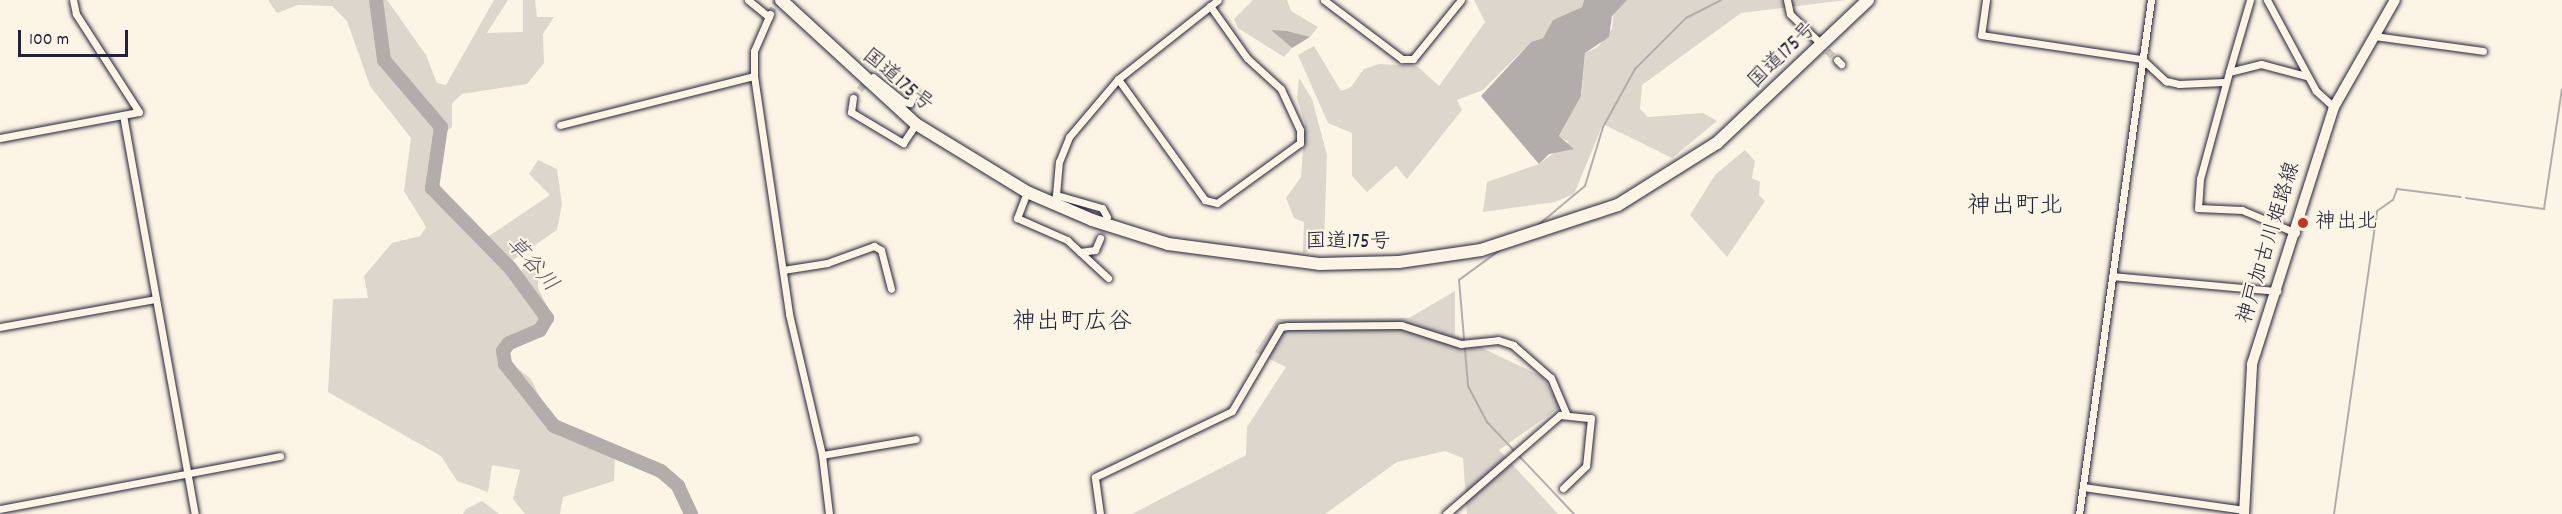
<!DOCTYPE html>
<html>
<head>
<meta charset="utf-8">
<style>
	body { margin:0 }
	#map { position:relative; width:2562px; height:514px; overflow:hidden; background:#fcf5e5; font-family:Dekko,"Klee One",sans-serif }
	div>[style] { position:absolute }
	[style*='--x'] { left:calc(var(--x)*1px); top:calc(var(--y)*1px); width:calc(var(--w)*1px); rotate:calc(var(--a)*1deg) }
	.green>* { inset:0; background:#dcd6cc }
	.water>* { inset:0; background:#b2adab }
	.stream>* { height:2px; margin:-1px; padding:0 1px; transform-origin:1px; border-radius:1px; background:#b2adab }
	.river>* { height:14px; margin:-7px; padding:0 7px; transform-origin:7px; border-radius:7px; background:#b2adab }
	.minor-tunnel>* { height:7px; margin-top:-3.5px; transform-origin:0; background:repeating-linear-gradient(90deg,#d0cbc3 0 7px,transparent 0 10.5px) }
	.roads { filter:drop-shadow(0 0 2px #22223b) drop-shadow(0 0 2px #22223b) }
	.minor>* { height:7px; margin:-3.5px; padding:0 3.5px; transform-origin:3.5px; border-radius:3.5px; background:#fcf5e5 }
	.primary>* { height:10px; margin:-5px; padding:0 5px; transform-origin:5px; border-radius:5px; background:#fcf5e5 }
	.trunk>* { height:12px; margin:-6px; padding:0 6px; transform-origin:6px; border-radius:6px; background:#fcf5e5 }
	.dots>* { width:16px; height:16px; translate:-50% -50%; box-sizing:border-box; border:3px solid #fcf5e5; border-radius:50% }
	span { translate:-50% -50%; white-space:nowrap; text-align:center; line-height:1.15; -webkit-text-stroke:4.5px #fcf5e5; paint-order:stroke }
	.street-label { font-size:21px; color:#22223b }
	.poi-label { font-size:21px; color:#22223b }
	.left { translate:0 -50%; text-align:left }
	.water-label { font-size:22px; color:#545362; font-style:italic }
	.quarter-label { font-size:24px; color:#22223b }
	.scale { position:absolute; left:18px; top:30px; width:110px; height:27px; box-sizing:border-box; border:3px solid #22223b; border-top:0; padding-left:8px; font-size:18px; line-height:21px; white-space:nowrap; color:#22223b; -webkit-text-stroke:4px #fcf5e5; paint-order:stroke }
</style>
</head>
<body>
<div id="map">
	<div class="green">
		<div style="clip-path:polygon(268px 0,387px 0,426px 55px,437px 83px,446px 85px,494px 0,508px 0,487px 33px,523px 32px,523px 0,535px 0,537px 17px,554px 17px,543px 34px,544px 63px,527px 84px,462px 94px,452px 103px,452px 127px,434px 141px,427px 172px,486px 238px,550px 195px,529px 174px,538px 160px,557px 169px,562px 204px,557px 230px,513px 260px,520px 272px,530px 262px,539px 261px,538px 288px,552px 316px,504px 341px,511px 363px,531px 379px,559px 436px,615px 457px,614px 481px,563px 497px,560px 514px,525px 514px,513px 499px,520px 470px,492px 465px,488px 492px,457px 481px,441px 456px,328px 392px,333px 299px,368px 298px,364px 276px,392px 243px,420px 236px,426px 227px,404px 191px,411px 138px,370px 86px,347px 21px,332px 6px,298px 5px,277px 13px)"></div>
		<div style="clip-path:polygon(1253px 0,1287px 0,1291px 11px,1318px 27px,1310px 37px,1271px 30px,1292px 48px,1284px 57px,1238px 28px,1234px 19px)"></div>
		<div style="clip-path:polygon(1474px 0,1584px 0,1582px 7px,1553px 20px,1543px 38px,1531px 42px,1483px 90px,1457px 100px,1462px 110px,1407px 179px,1396px 166px,1367px 192px,1352px 176px,1352px 133px,1328px 123px,1298px 55px,1314px 46px,1341px 91px,1351px 87px,1364px 69px,1379px 64px,1417px 66px,1439px 86px,1485px 22px)"></div>
		<div style="clip-path:polygon(1627px 0,1846px 0,1741px 13px,1642px 85px,1640px 109px,1648px 117px,1703px 113px,1717px 121px,1672px 158px,1603px 124px,1574px 194px,1555px 202px,1483px 212px,1487px 182px,1539px 164px,1569px 142px,1559px 137px,1582px 93px,1585px 53px,1598px 47px,1612px 29px,1614px 11px)"></div>
		<div style="clip-path:polygon(1299px 78px,1312px 99px,1327px 155px,1324px 246px,1303px 253px,1304px 222px,1294px 218px,1286px 198px,1301px 177px,1305px 124px,1297px 98px)"></div>
		<div style="clip-path:polygon(1745px 150px,1755px 161px,1752px 178px,1760px 182px,1759px 195px,1765px 201px,1727px 257px,1690px 215px,1715px 175px)"></div>
		<div style="clip-path:polygon(1455px 291px,1455px 335px,1543px 377px,1560px 407px,1499px 450px,1558px 514px,1467px 514px,1463px 458px,1445px 451px,1397px 462px,1325px 514px,1132px 514px,1246px 455px,1247px 427px,1286px 367px,1255px 352px,1277px 319px,1409px 318px)"></div>
		<div style="clip-path:polygon(482px 501px,499px 514px,463px 514px,466px 509px)"></div>
	</div>
	<div class="water">
		<div style="clip-path:polygon(1584px 0,1627px 0,1612px 16px,1609px 37px,1585px 53px,1581px 96px,1559px 136px,1574px 149px,1549px 154px,1539px 164px,1481px 96px,1531px 42px,1543px 38px,1553px 20px,1582px 7px)"></div>
		<div style="clip-path:polygon(1271px 30px,1287px 31px,1310px 37px,1292px 48px)"></div>
	</div>
	<div class="stream">
		<div style="--x:2466;--y:198;--w:79;--a:8"></div>
		<div style="--x:2544;--y:209;--w:121;--a:-81.5"></div>
		<div style="--x:1537;--y:226;--w:62;--a:-39.8"></div>
		<div style="--x:1585;--y:186;--w:62;--a:-73"></div>
		<div style="--x:1603;--y:127;--w:66;--a:-61.1"></div>
		<div style="--x:1635;--y:69;--w:72;--a:-45"></div>
		<div style="--x:1686;--y:18;--w:39;--a:-27"></div>
		<div style="--x:1500;--y:250;--w:51;--a:143.8"></div>
		<div style="--x:1459;--y:280;--w:106;--a:85.1"></div>
		<div style="--x:1468;--y:386;--w:41;--a:62.2"></div>
		<div style="--x:1487;--y:422;--w:127;--a:46.6"></div>
		<div style="--x:2334;--y:514;--w:306;--a:-81.9"></div>
		<div style="--x:2377;--y:211;--w:19;--a:-35"></div>
		<div style="--x:2393;--y:200;--w:12;--a:-70"></div>
		<div style="--x:2397;--y:189;--w:64;--a:7.2"></div>
	</div>
	<div class="river">
		<div style="--x:376;--y:0;--w:61;--a:82.4"></div>
		<div style="--x:384;--y:60;--w:88;--a:49.6"></div>
		<div style="--x:441;--y:127;--w:62;--a:98.4"></div>
		<div style="--x:432;--y:188;--w:113;--a:45.7"></div>
		<div style="--x:511;--y:269;--w:61;--a:53.7"></div>
		<div style="--x:547;--y:318;--w:14;--a:120"></div>
		<div style="--x:540;--y:330;--w:34;--a:157"></div>
		<div style="--x:509;--y:343;--w:10;--a:127"></div>
		<div style="--x:503;--y:351;--w:13;--a:81"></div>
		<div style="--x:505;--y:364;--w:79;--a:51.7"></div>
		<div style="--x:554;--y:426;--w:116;--a:22.8"></div>
		<div style="--x:661;--y:471;--w:23;--a:41"></div>
		<div style="--x:678;--y:486;--w:31;--a:65"></div>
	</div>
	<div class="minor-tunnel">
		<div style="--x:770;--y:14;--w:16;--a:-63"></div>
		<div style="--x:1820;--y:43;--w:24;--a:45"></div>
		<div style="--x:853;--y:98;--w:24;--a:-52"></div>
	</div>
	<div class="roads">
		<div class="minor">
			<div style="--x:748;--y:0;--w:27;--a:39"></div>
			<div style="--x:1324;--y:0;--w:98;--a:37.1"></div>
			<div style="--x:1402;--y:59;--w:11;--a:0"></div>
			<div style="--x:1413;--y:59;--w:76;--a:-50.9"></div>
			<div style="--x:1787;--y:0;--w:14;--a:78"></div>
			<div style="--x:1790;--y:14;--w:39;--a:44"></div>
			<div style="--x:1986;--y:0;--w:35;--a:98"></div>
			<div style="--x:1981;--y:35;--w:163;--a:8.5"></div>
			<div style="--x:2142;--y:59;--w:33;--a:43"></div>
			<div style="--x:2166;--y:81;--w:13;--a:13"></div>
			<div style="--x:2179;--y:84;--w:45;--a:-2.5"></div>
			<div style="--x:2267;--y:0;--w:103;--a:61.7"></div>
			<div style="--x:2316;--y:91;--w:24;--a:42"></div>
			<div style="--x:770;--y:14;--w:40;--a:113.4"></div>
			<div style="--x:754;--y:51;--w:25;--a:90"></div>
			<div style="--x:754;--y:76;--w:241;--a:81.6"></div>
			<div style="--x:789;--y:314;--w:145;--a:76.8"></div>
			<div style="--x:822;--y:455;--w:59;--a:83.2"></div>
			<div style="--x:2374;--y:36;--w:110;--a:7.8"></div>
			<div style="--x:1837;--y:60;--w:6;--a:45"></div>
			<div style="--x:2229;--y:72;--w:75;--a:-73.7"></div>
			<div style="--x:873;--y:77;--w:40;--a:39"></div>
			<div style="--x:904;--y:102;--w:6;--a:9"></div>
			<div style="--x:910;--y:103;--w:11;--a:-63"></div>
			<div style="--x:1118;--y:79;--w:149;--a:54.3"></div>
			<div style="--x:1205;--y:200;--w:12;--a:14"></div>
			<div style="--x:1217;--y:203;--w:102;--a:-35.9"></div>
			<div style="--x:1300;--y:143;--w:13;--a:-90"></div>
			<div style="--x:1300;--y:130;--w:45;--a:-114.9"></div>
			<div style="--x:1281;--y:89;--w:46;--a:-137.6"></div>
			<div style="--x:1247;--y:58;--w:64;--a:-125.4"></div>
			<div style="--x:853;--y:98;--w:14;--a:98"></div>
			<div style="--x:851;--y:112;--w:61;--a:30.8"></div>
			<div style="--x:903;--y:143;--w:23;--a:-56"></div>
			<div style="--x:123;--y:115;--w:405;--a:79.8"></div>
			<div style="--x:560;--y:125;--w:200;--a:-14.2"></div>
			<div style="--x:0;--y:138;--w:141;--a:-10.6"></div>
			<div style="--x:139;--y:112;--w:117;--a:-122.7"></div>
			<div style="--x:76;--y:14;--w:14;--a:-102"></div>
			<div style="--x:1027;--y:192;--w:28;--a:111"></div>
			<div style="--x:1017;--y:218;--w:55;--a:23.7"></div>
			<div style="--x:1067;--y:240;--w:56;--a:42.8"></div>
			<div style="--x:1107;--y:217;--w:10;--a:-119"></div>
			<div style="--x:1102;--y:208;--w:48;--a:-164.2"></div>
			<div style="--x:1056;--y:195;--w:33;--a:-85"></div>
			<div style="--x:1059;--y:162;--w:27;--a:-68"></div>
			<div style="--x:1069;--y:137;--w:76;--a:-49.8"></div>
			<div style="--x:1118;--y:79;--w:127;--a:-38.3"></div>
			<div style="--x:2296;--y:233;--w:59;--a:-156.9"></div>
			<div style="--x:2242;--y:210;--w:44;--a:-177.4"></div>
			<div style="--x:2198;--y:208;--w:29;--a:-86"></div>
			<div style="--x:2200;--y:179;--w:111;--a:-74.8"></div>
			<div style="--x:2229;--y:72;--w:33;--a:-14"></div>
			<div style="--x:2261;--y:64;--w:47;--a:14.9"></div>
			<div style="--x:1080;--y:252;--w:15;--a:-8"></div>
			<div style="--x:1095;--y:250;--w:13;--a:-67"></div>
			<div style="--x:783;--y:270;--w:45;--a:-9"></div>
			<div style="--x:827;--y:263;--w:50;--a:-19.9"></div>
			<div style="--x:874;--y:246;--w:8;--a:30"></div>
			<div style="--x:881;--y:250;--w:40;--a:75.6"></div>
			<div style="--x:2112;--y:276;--w:166;--a:5.2"></div>
			<div style="--x:0;--y:327;--w:158;--a:-10.2"></div>
			<div style="--x:822;--y:455;--w:95;--a:-9.7"></div>
			<div style="--x:2083;--y:487;--w:163;--a:8.1"></div>
			<div style="--x:0;--y:509;--w:285;--a:-10.7"></div>
			<div style="--x:1100;--y:514;--w:37;--a:-98"></div>
			<div style="--x:1095;--y:477;--w:152;--a:-25.7"></div>
			<div style="--x:1232;--y:411;--w:97;--a:-59.7"></div>
			<div style="--x:1281;--y:327;--w:7;--a:-8"></div>
			<div style="--x:1288;--y:326;--w:113;--a:-0.5"></div>
			<div style="--x:1401;--y:325;--w:63;--a:17.6"></div>
			<div style="--x:1461;--y:344;--w:37;--a:-6"></div>
			<div style="--x:1498;--y:340;--w:16;--a:18"></div>
			<div style="--x:1513;--y:345;--w:50;--a:41"></div>
			<div style="--x:1551;--y:378;--w:38;--a:67"></div>
			<div style="--x:1446;--y:514;--w:151;--a:-41"></div>
			<div style="--x:1560;--y:415;--w:31;--a:6"></div>
			<div style="--x:1591;--y:418;--w:48;--a:95.9"></div>
			<div style="--x:1586;--y:466;--w:32;--a:136"></div>
			<div style="--x:2079;--y:514;--w:519;--a:-82.03"></div>
		</div>
		<div class="primary">
			<div style="--x:2244;--y:514;--w:150;--a:-86.9"></div>
			<div style="--x:2252;--y:364;--w:270;--a:-72.3"></div>
			<div style="--x:2334;--y:107;--w:123;--a:-60.3"></div>
		</div>
		<div class="trunk">
			<div style="--x:781;--y:0;--w:183;--a:42.6"></div>
			<div style="--x:916;--y:124;--w:130;--a:31.5"></div>
			<div style="--x:1027;--y:192;--w:71;--a:23.3"></div>
			<div style="--x:1092;--y:220;--w:80;--a:17.5"></div>
			<div style="--x:1168;--y:244;--w:152;--a:7.5"></div>
			<div style="--x:1319;--y:264;--w:80;--a:-1.4"></div>
			<div style="--x:1399;--y:262;--w:83;--a:-8.3"></div>
			<div style="--x:1481;--y:250;--w:144;--a:-18.2"></div>
			<div style="--x:1618;--y:205;--w:117;--a:-32.1"></div>
			<div style="--x:1717;--y:143;--w:208;--a:-43.4"></div>
		</div>
	</div>
	<div class="dots">
		<div style="left:2303px;top:223px;background:#c8321e"></div>
	</div>
	<div class="street-label">
		<span style="left:1783px;top:56px;rotate:-44deg">国道175号</span>
		<span style="left:897px;top:81px;rotate:40deg">国道175号</span>
		<span style="left:1348px;top:243px">国道175号</span>
		<span style="left:2270px;top:243px;rotate:-73deg">神戸加古川姫路線</span>
	</div>
	<div class="poi-label">
		<span class="left" style="left:2315px;top:223px">神出北</span>
	</div>
	<div class="water-label">
		<span style="left:531px;top:265px;rotate:48deg">草谷川</span>
	</div>
	<div class="quarter-label">
		<span style="left:2015px;top:208px">神出町北</span>
		<span style="left:1072px;top:324px">神出町広谷</span>
	</div>
	<div class="scale">100 m</div>
</div>
</body>
</html>
